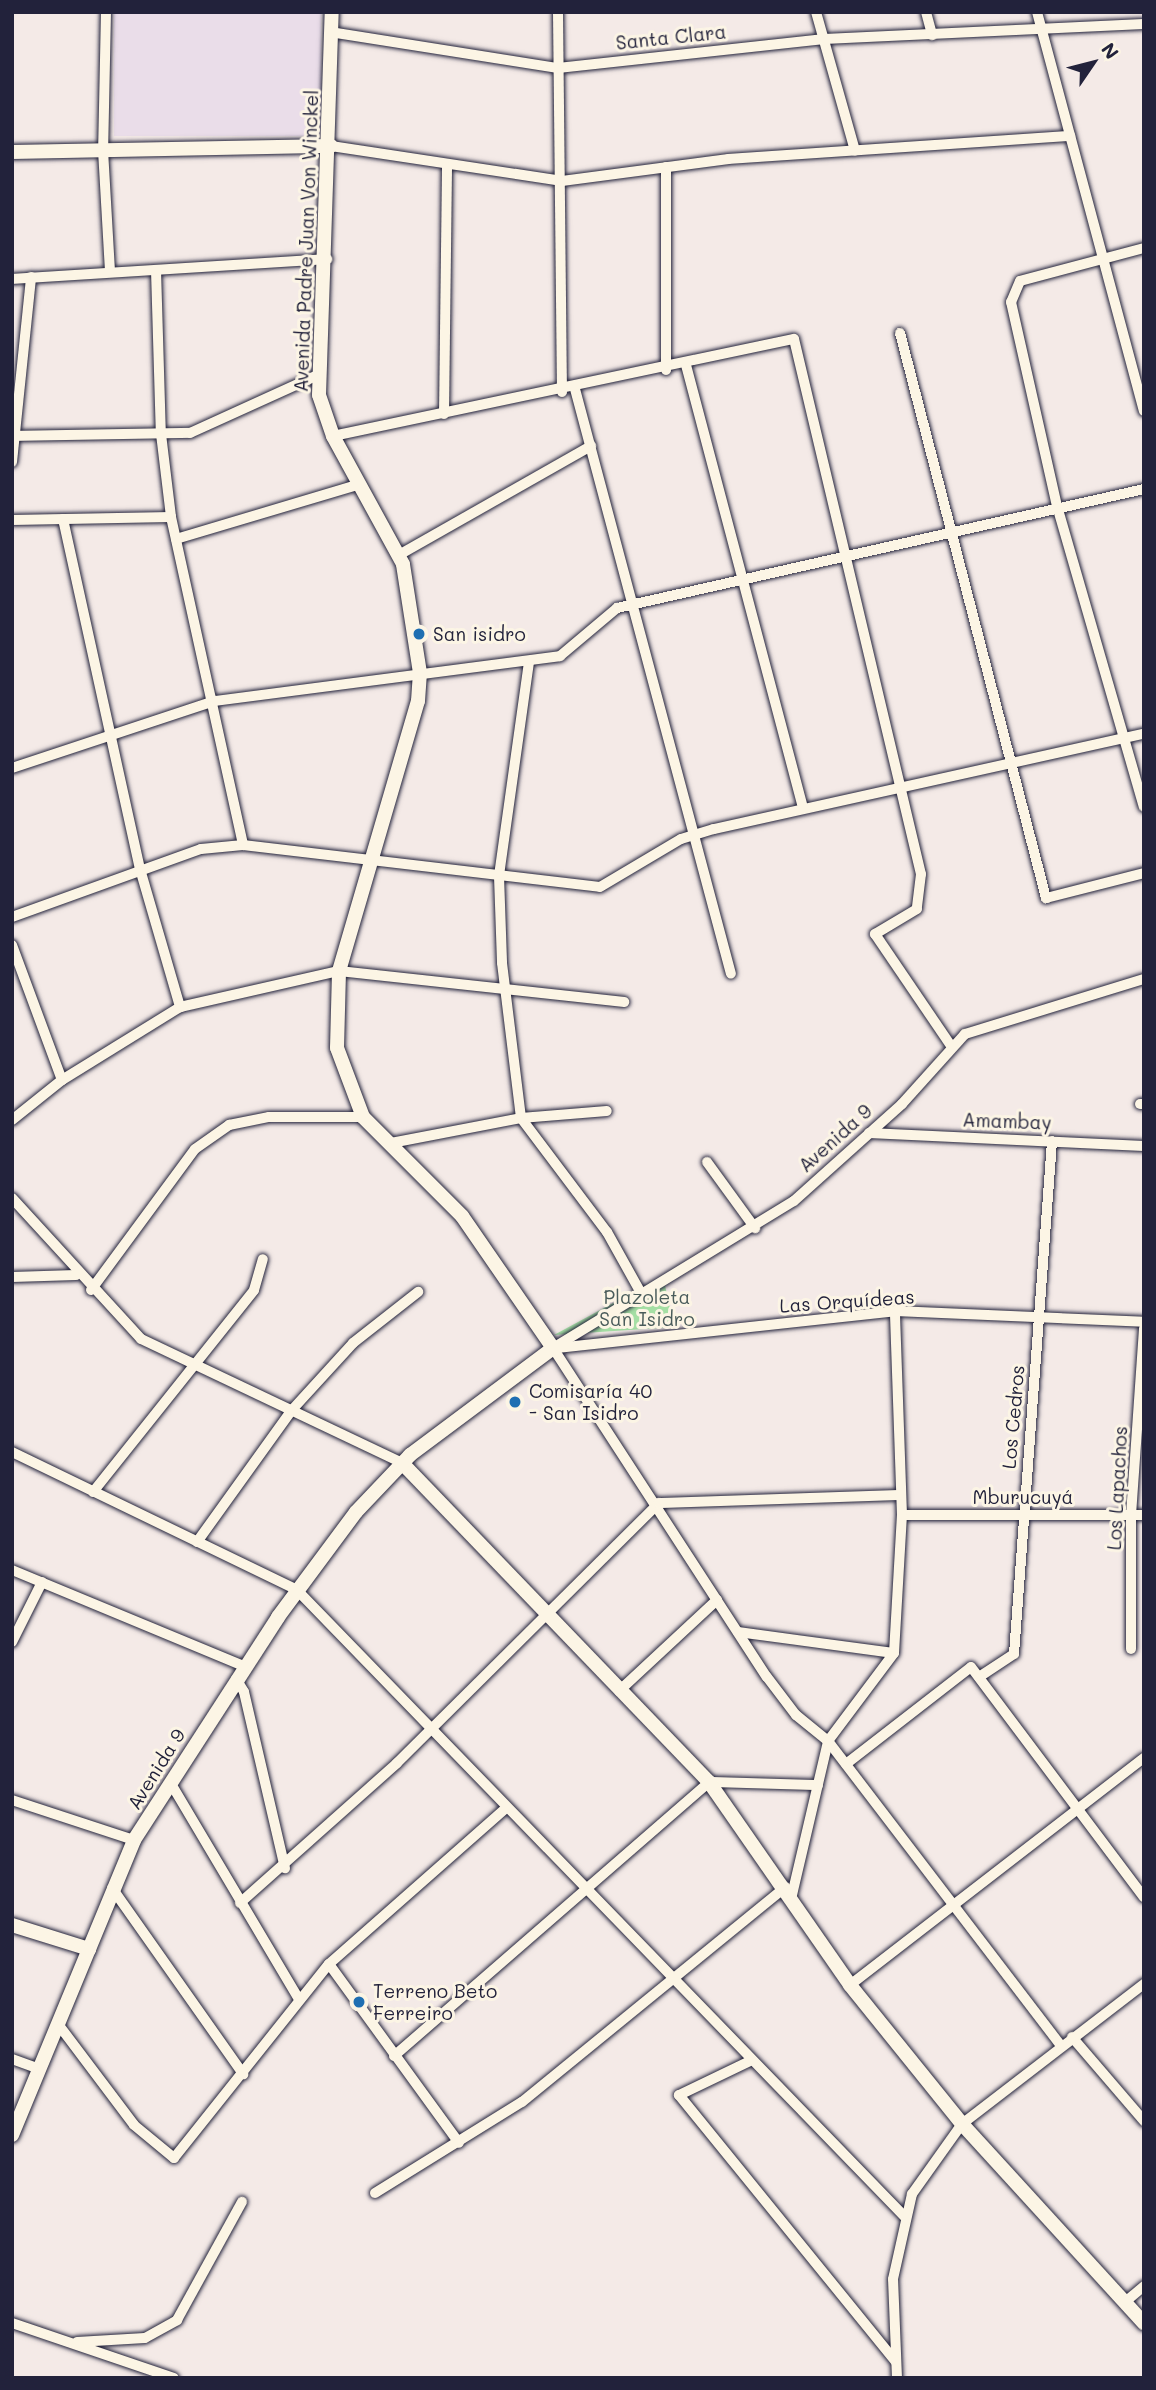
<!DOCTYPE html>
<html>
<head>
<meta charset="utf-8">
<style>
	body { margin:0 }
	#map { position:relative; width:1156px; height:2390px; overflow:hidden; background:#f4eae7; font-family:Mali,sans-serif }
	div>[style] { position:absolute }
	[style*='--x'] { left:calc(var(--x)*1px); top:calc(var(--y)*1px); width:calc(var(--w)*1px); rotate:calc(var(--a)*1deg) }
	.built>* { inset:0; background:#eadde9; transform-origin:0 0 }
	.green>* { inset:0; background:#a5dfa4 }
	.roads { filter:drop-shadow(0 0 2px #22223b) drop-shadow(0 0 2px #22223b) }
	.street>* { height:10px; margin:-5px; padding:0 5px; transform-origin:5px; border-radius:5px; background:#fcf5e5 }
	.secondary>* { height:14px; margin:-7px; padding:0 7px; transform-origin:7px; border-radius:7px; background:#fcf5e5 }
	.dots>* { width:19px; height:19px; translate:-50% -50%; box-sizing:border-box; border:4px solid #fcf5e5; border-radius:50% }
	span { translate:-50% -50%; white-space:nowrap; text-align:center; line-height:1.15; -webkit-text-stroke:6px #fcf5e5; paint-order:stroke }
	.street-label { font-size:19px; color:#22223b }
	.poi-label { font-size:19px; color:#22223b }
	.left { translate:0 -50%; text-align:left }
	.park-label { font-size:19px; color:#495b5a }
	.frame { position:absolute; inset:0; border:14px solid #22223b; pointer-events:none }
	.north { position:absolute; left:1058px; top:28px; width:70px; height:70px; -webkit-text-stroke:5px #fcf5e5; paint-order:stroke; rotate:55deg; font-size:19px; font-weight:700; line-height:28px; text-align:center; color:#22223b }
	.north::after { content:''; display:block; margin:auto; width:24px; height:32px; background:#22223b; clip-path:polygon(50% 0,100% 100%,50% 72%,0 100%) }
</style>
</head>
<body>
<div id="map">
	<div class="built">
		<div style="left:114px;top:12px;width:207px;height:124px"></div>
	</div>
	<div class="green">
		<div style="clip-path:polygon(663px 1276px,674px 1327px,554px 1335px)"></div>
	</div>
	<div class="roads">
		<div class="street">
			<div style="--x:106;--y:12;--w:138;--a:91.2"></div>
			<div style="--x:103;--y:150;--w:120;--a:86.7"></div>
			<div style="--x:558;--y:12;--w:380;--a:89.4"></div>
			<div style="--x:816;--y:12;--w:144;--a:74.3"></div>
			<div style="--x:926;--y:12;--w:24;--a:75"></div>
			<div style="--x:1037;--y:12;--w:413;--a:75"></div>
			<div style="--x:330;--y:32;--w:231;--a:9"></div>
			<div style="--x:558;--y:68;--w:268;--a:-6.2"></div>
			<div style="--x:824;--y:39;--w:320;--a:-2.7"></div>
			<div style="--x:331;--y:146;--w:234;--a:8.6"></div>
			<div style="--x:562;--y:181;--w:168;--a:-7.5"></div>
			<div style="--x:729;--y:159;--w:342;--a:-3.9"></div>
			<div style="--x:666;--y:167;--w:203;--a:90"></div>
			<div style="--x:1144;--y:248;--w:128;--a:165.1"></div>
			<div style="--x:1020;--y:281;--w:23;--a:113"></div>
			<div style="--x:1011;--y:302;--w:209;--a:77.3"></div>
			<div style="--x:1057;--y:506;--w:313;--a:73.9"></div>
			<div style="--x:156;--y:270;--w:164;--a:88.3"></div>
			<div style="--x:161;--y:434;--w:84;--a:83.1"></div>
			<div style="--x:171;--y:517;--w:336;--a:77.6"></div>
			<div style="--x:12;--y:279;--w:316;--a:-3.6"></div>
			<div style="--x:900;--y:333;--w:584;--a:75.51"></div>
			<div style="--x:1046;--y:898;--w:101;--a:-14.3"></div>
			<div style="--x:686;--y:365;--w:458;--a:75.2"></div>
			<div style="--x:575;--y:389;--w:605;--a:75.07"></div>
			<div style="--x:444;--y:414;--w:247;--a:-89.3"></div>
			<div style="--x:14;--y:436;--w:176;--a:-1"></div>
			<div style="--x:190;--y:433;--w:143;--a:-24.4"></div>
			<div style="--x:333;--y:436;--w:471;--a:-11.9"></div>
			<div style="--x:794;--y:339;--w:550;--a:76.65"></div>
			<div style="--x:921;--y:874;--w:35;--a:97"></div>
			<div style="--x:917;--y:909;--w:49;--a:149.2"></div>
			<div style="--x:875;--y:934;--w:135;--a:55.8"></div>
			<div style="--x:12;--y:462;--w:186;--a:-84.1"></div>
			<div style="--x:63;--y:519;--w:358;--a:77.6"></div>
			<div style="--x:140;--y:869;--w:144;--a:73.8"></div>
			<div style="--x:12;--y:520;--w:159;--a:-1.1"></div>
			<div style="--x:176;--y:539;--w:192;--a:-16.6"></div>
			<div style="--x:399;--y:555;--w:221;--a:-29.6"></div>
			<div style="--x:529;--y:662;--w:216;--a:98"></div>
			<div style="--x:499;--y:876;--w:87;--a:88"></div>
			<div style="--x:502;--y:963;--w:156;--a:83"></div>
			<div style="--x:521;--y:1118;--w:143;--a:53"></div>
			<div style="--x:607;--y:1232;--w:72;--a:60.9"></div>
			<div style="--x:12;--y:768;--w:214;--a:-18.3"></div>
			<div style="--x:215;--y:701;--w:348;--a:-7.4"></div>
			<div style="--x:560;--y:656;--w:75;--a:-40.1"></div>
			<div style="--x:617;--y:608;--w:540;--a:-12.72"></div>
			<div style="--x:12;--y:917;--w:201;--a:-19.8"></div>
			<div style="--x:201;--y:849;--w:42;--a:-5.4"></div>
			<div style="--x:243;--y:845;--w:359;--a:6.7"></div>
			<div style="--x:600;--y:887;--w:94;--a:-30.7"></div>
			<div style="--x:681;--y:839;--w:34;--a:-17"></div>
			<div style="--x:714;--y:829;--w:440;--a:-12.5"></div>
			<div style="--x:12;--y:945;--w:144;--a:69.7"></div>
			<div style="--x:1140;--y:1104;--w:4;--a:0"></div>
			<div style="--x:12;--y:1120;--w:64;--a:-38.7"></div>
			<div style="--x:62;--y:1080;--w:139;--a:-31.7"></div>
			<div style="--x:180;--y:1007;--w:163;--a:-12.8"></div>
			<div style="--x:339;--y:971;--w:287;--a:6.2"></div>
			<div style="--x:869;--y:1133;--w:275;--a:2.7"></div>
			<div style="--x:391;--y:1143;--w:132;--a:-10.9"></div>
			<div style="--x:521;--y:1118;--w:86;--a:-4.7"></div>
			<div style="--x:707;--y:1162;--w:82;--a:54"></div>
			<div style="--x:12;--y:1198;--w:191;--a:47.5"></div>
			<div style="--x:141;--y:1339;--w:289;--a:25.4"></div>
			<div style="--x:12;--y:1277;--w:64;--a:-1.8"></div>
			<div style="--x:91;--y:1290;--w:175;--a:-53.6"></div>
			<div style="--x:195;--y:1149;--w:42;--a:-35.2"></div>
			<div style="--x:229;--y:1125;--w:41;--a:-11.3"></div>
			<div style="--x:269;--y:1117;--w:94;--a:0"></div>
			<div style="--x:553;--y:1348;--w:392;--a:57"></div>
			<div style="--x:767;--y:1677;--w:48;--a:52.7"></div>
			<div style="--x:796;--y:1715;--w:41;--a:39.1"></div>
			<div style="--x:828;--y:1741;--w:384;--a:52.6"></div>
			<div style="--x:553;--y:1348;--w:282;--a:-31.4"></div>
			<div style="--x:794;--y:1201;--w:145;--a:-41.9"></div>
			<div style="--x:902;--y:1104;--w:94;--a:-48"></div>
			<div style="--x:965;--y:1034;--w:187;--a:-17.1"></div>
			<div style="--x:557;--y:1348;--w:340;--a:-6.2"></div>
			<div style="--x:895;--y:1311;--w:249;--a:2.5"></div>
			<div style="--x:12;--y:1452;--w:317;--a:25.8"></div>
			<div style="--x:297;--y:1590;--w:873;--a:45.88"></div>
			<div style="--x:93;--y:1492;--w:258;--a:-51.4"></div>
			<div style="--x:254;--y:1290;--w:32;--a:-74"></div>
			<div style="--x:902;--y:1515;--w:242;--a:0"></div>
			<div style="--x:197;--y:1542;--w:161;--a:-54.3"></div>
			<div style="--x:291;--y:1411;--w:92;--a:-47.6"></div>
			<div style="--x:353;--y:1343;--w:83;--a:-38.1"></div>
			<div style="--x:12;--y:1570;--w:251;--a:22.5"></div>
			<div style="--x:738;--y:1632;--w:157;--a:7.7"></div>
			<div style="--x:12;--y:1642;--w:67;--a:-63.4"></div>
			<div style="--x:1131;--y:1649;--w:134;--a:-90"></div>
			<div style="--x:1131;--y:1515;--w:187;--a:-86"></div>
			<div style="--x:979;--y:1677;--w:42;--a:-33.3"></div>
			<div style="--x:1014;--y:1654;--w:514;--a:-85.76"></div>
			<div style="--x:236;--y:1679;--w:15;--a:58"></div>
			<div style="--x:244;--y:1692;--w:181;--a:76.9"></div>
			<div style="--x:619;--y:1691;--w:134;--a:-42.9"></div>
			<div style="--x:846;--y:1764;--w:158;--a:-37.8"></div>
			<div style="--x:971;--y:1667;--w:288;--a:53.1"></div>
			<div style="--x:170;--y:1782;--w:252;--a:59.3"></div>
			<div style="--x:12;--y:1800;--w:128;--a:18.2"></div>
			<div style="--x:112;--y:1888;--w:228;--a:54.8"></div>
			<div style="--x:792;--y:1895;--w:158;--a:-76.8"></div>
			<div style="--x:828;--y:1741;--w:110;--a:-53.1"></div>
			<div style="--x:894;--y:1653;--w:138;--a:-86.7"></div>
			<div style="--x:902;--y:1515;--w:204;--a:-92"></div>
			<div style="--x:240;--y:1903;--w:210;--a:-41.7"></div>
			<div style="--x:397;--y:1763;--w:369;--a:-44.8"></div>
			<div style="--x:659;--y:1503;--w:242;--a:-1.9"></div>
			<div style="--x:329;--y:1964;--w:221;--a:54"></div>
			<div style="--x:850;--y:1985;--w:371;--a:-37.7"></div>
			<div style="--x:58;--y:2024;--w:126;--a:53"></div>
			<div style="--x:134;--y:2125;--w:52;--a:39.5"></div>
			<div style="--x:174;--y:2158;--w:248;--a:-51.4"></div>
			<div style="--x:329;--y:1964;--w:236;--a:-41.4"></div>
			<div style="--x:1072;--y:2037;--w:111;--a:49.4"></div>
			<div style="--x:394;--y:2056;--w:417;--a:-41"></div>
			<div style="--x:709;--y:1782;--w:109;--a:1.6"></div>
			<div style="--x:12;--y:2059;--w:30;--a:20"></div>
			<div style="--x:750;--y:2061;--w:79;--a:154.4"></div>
			<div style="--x:679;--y:2095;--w:344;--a:50.9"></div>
			<div style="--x:375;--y:2193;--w:173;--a:-31.8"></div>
			<div style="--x:522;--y:2102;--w:340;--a:-39.2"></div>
			<div style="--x:1125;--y:2302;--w:25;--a:-40"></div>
			<div style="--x:12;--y:2323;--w:171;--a:18.8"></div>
			<div style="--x:77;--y:2342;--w:68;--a:-3.4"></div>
			<div style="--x:145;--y:2338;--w:37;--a:-29"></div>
			<div style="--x:177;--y:2320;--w:135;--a:-61.2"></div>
			<div style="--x:897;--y:2378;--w:99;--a:-92.3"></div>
			<div style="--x:893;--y:2279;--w:87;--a:-77.4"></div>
			<div style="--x:912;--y:2194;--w:86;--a:-54.5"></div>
			<div style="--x:962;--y:2124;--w:230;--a:-37.6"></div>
		</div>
		<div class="secondary">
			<div style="--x:12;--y:152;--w:319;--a:-1.1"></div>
			<div style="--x:402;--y:1463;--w:443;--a:46.1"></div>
			<div style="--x:709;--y:1782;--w:247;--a:55.2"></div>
			<div style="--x:850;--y:1985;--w:179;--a:51.1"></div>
			<div style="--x:962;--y:2124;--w:270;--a:47.6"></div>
			<div style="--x:12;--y:1925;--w:81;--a:17.3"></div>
			<div style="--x:12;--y:2135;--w:319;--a:-67.5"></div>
			<div style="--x:134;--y:1840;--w:265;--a:-57.1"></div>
			<div style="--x:278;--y:1617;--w:131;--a:-53.4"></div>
			<div style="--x:356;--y:1512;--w:79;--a:-46.5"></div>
			<div style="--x:410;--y:1455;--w:179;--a:-36.8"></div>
			<div style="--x:553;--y:1348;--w:160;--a:-124.6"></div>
			<div style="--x:462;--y:1216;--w:140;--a:-135"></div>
			<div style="--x:363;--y:1117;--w:74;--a:-110.6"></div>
			<div style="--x:337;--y:1048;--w:77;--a:-88.5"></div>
			<div style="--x:339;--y:971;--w:281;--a:-73.7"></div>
			<div style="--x:418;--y:701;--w:28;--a:-86"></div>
			<div style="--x:420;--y:673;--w:110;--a:-98.9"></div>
			<div style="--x:403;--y:564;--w:146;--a:-118.7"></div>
			<div style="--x:333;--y:436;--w:43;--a:-108.9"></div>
			<div style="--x:319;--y:395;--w:383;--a:-88.1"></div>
		</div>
	</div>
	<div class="dots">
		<div style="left:419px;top:634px;background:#1f6fb2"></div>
		<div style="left:515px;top:1402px;background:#1f6fb2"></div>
		<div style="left:359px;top:2002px;background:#1f6fb2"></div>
	</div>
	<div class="street-label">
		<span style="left:671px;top:37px;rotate:-6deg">Santa Clara</span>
		<span style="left:306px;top:241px;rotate:-88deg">Avenida Padre Juan Von Winckel</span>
		<span style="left:1007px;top:1121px;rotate:2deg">Amambay</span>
		<span style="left:835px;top:1138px;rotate:-42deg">Avenida 9</span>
		<span style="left:847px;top:1301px;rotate:-4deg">Las Orquídeas</span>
		<span style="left:1013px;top:1417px;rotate:-85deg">Los Cedros</span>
		<span style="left:1117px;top:1488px;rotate:-87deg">Los Lapachos</span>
		<span style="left:1023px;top:1497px">Mburucuyá</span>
		<span style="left:156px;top:1769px;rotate:-58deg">Avenida 9</span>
	</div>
	<div class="poi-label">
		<span class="left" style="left:433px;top:634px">San isidro</span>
		<span class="left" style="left:529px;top:1402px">Comisaría 40<br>- San Isidro</span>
		<span class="left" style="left:373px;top:2002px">Terreno Beto<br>Ferreiro</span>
	</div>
	<div class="park-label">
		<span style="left:647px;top:1308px">Plazoleta<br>San Isidro</span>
	</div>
	<div class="frame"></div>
	<div class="north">N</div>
</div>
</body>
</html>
